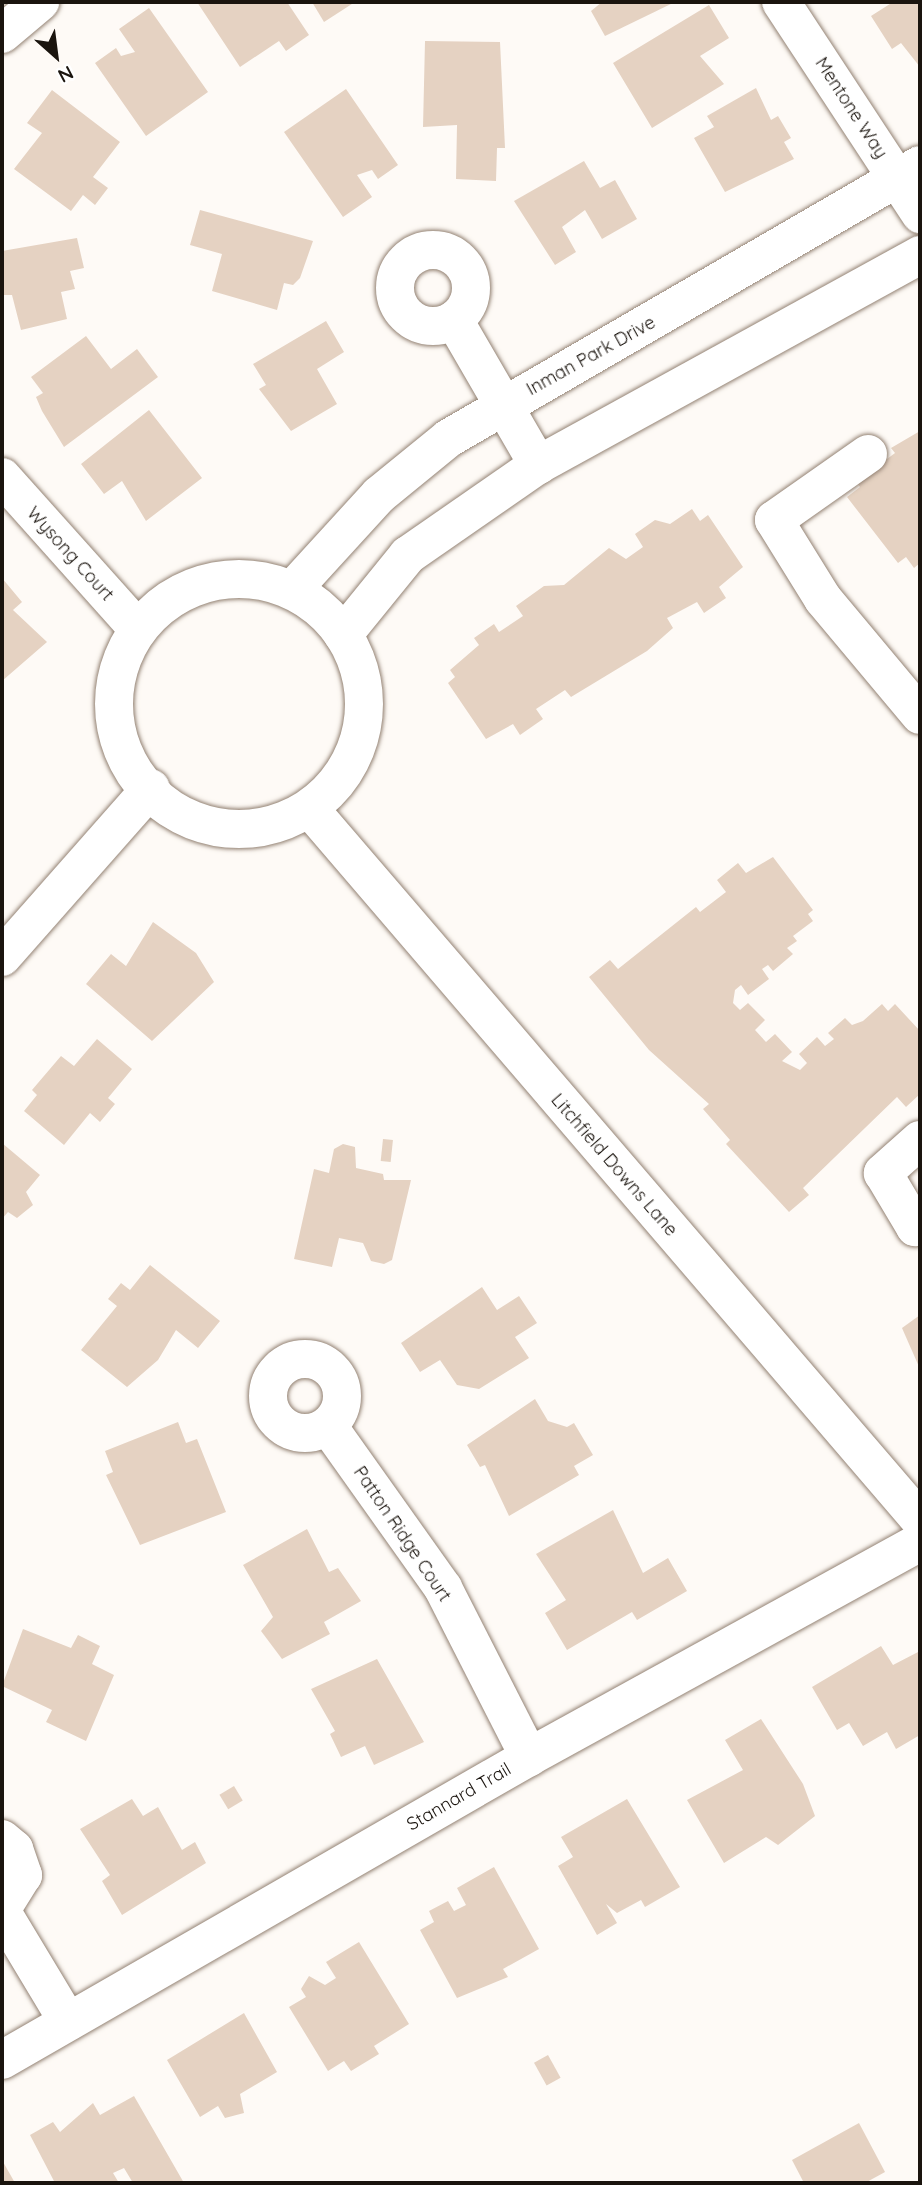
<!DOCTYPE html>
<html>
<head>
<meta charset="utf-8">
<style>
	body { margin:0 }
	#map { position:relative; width:922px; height:2185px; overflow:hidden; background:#fefaf6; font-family:Quicksand,sans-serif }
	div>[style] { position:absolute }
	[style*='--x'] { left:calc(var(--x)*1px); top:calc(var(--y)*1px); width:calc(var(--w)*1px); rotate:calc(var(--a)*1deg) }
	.building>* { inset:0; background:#e5d2c2; transform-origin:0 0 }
	.roads { filter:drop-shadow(0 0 2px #938273) drop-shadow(0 0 2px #938273) }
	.minor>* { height:38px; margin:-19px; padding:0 19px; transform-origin:19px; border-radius:19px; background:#fff }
	.minor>.ring { margin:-19px; padding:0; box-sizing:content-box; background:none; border:38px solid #fff; border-radius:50% }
	span { translate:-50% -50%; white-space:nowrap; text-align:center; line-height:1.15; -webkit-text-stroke:5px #fff; paint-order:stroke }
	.street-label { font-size:18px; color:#1a140e }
	.frame { position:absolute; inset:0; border:4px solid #1a140e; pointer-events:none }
	.north { position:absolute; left:21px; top:21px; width:70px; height:70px; -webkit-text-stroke:5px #fff; paint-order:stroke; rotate:152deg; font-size:19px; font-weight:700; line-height:28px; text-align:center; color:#1a140e }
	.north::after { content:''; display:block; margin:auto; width:24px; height:32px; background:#1a140e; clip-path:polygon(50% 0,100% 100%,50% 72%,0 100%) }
</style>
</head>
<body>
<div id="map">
	<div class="building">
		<div style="clip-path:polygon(197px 2px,287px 2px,309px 35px,286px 51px,279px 41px,240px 67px)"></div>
		<div style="clip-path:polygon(312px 2px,355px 2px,324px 22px)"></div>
		<div style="clip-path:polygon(602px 2px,675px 2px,605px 36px,591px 11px)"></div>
		<div style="clip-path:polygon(893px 2px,920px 2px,920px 67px,901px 43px,892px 49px,871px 16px)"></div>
		<div style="clip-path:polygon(709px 5px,729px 38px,700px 56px,724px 84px,652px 128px,613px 63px)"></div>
		<div style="clip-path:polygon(149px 8px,208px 92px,146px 136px,95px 63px,116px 48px,121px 56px,135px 52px,119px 29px)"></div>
		<div style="clip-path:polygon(425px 41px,500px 42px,505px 148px,497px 148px,496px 181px,456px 179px,457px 125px,423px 127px)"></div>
		<div style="clip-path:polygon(756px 88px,771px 120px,778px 116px,791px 138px,784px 142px,794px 159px,725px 192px,694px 138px,714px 127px,707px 116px)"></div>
		<div style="clip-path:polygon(346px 89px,398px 165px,378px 179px,372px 170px,357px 175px,372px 197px,343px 217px,284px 132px)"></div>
		<div style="clip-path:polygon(52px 90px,120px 142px,93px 177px,108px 188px,95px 205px,83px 195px,71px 211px,14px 169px,42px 133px,27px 123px)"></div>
		<div style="clip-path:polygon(584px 161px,600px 188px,615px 180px,637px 219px,602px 239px,585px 210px,562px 227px,576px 252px,555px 265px,514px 201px)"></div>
		<div style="clip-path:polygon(200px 210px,313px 241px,300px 278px,293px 285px,284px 283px,277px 310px,212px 291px,222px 254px,190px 245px)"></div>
		<div style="clip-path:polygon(77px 238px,84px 268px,70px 271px,75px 289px,61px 292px,67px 319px,21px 330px,12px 295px,2px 295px,2px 251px)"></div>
		<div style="clip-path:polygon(326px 321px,344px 352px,317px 369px,337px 404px,291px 431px,259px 389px,266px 385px,253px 364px)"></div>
		<div style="clip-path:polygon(86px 336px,111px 369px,137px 349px,158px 377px,64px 447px,42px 411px,36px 397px,43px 393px,31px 377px)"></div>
		<div style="clip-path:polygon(149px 410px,202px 478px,146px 521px,122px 481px,104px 494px,81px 464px)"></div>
		<div style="clip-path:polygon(920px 431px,920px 563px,914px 568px,906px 557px,898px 563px,847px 497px,860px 487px,853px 477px,875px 468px,895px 453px,891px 448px)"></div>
		<div style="clip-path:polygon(692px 509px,700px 521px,708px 515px,743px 567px,719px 587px,726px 598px,704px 613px,697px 602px,667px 618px,673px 628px,647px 651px,571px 697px,565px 690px,536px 709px,543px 719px,520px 735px,513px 724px,486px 739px,448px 683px,455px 677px,450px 670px,479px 645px,474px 638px,494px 624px,499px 632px,523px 616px,516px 606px,544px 586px,564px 585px,609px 548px,626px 559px,643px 547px,635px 534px,655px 520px,670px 524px)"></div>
		<div style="clip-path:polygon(2px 578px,22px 602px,13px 610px,47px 642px,2px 681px)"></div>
		<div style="clip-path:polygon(773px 857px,813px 910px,808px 914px,813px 921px,793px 936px,797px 941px,787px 948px,793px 954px,773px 971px,768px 965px,762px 969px,769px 979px,748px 995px,741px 985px,735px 990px,733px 1003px,740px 1010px,748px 1003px,765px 1020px,755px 1030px,766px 1042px,775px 1034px,792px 1052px,782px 1061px,800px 1070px,807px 1063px,799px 1054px,817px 1037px,825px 1046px,834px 1039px,828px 1033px,845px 1018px,852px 1025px,863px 1021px,882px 1004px,888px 1011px,895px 1004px,920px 1031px,920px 1094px,906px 1107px,897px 1097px,803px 1188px,809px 1195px,789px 1212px,726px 1144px,730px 1140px,703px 1109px,709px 1104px,649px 1050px,589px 977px,610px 960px,618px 969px,696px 907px,700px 912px,726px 892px,717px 880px,738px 863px,746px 873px)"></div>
		<div style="clip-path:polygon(153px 922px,196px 953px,214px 982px,152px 1041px,86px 984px,111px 954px,126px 966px)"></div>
		<div style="clip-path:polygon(97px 1039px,132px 1069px,108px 1098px,115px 1104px,100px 1122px,90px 1113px,64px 1145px,24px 1111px,37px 1095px,32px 1090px,61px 1056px,74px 1066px)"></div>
		<div style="left:383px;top:1139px;width:10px;height:22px;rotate:6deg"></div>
		<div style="clip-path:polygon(2px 1143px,40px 1175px,26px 1192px,33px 1205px,17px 1218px,8px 1212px,2px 1219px)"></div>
		<div style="clip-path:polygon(343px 1144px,355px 1147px,356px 1168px,383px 1174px,384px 1180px,411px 1180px,392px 1260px,384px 1264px,371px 1261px,363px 1243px,339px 1238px,332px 1267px,294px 1259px,314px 1169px,329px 1173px,334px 1149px)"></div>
		<div style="clip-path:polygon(150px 1265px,220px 1321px,198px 1348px,176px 1330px,158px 1360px,127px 1387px,81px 1350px,117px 1306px,108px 1299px,121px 1283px,130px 1290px)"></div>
		<div style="clip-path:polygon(482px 1287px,497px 1310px,519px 1296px,537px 1323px,515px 1337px,529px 1358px,479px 1389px,457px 1385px,440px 1360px,420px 1372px,401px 1343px)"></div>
		<div style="clip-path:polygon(920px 1315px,920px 1369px,902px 1328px)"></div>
		<div style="clip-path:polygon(535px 1399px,548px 1421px,567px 1427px,574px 1423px,593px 1455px,574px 1466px,579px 1475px,509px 1516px,485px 1465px,480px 1467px,467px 1445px)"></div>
		<div style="clip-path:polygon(178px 1422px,186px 1443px,197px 1439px,226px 1512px,140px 1545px,106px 1475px,113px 1472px,105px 1451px)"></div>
		<div style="clip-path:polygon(613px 1510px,643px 1573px,668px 1558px,687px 1591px,637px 1620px,632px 1612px,567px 1650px,545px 1613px,566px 1600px,536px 1554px)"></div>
		<div style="clip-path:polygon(307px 1529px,329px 1572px,338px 1568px,361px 1601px,324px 1622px,330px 1634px,282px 1659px,261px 1631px,273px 1617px,243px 1565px)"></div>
		<div style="clip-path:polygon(23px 1629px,71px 1648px,78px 1635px,100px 1646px,92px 1664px,114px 1675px,86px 1741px,46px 1722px,52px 1710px,2px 1686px)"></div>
		<div style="clip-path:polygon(881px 1646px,893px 1665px,920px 1651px,920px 1735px,896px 1749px,887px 1732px,863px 1746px,849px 1723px,837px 1730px,812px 1687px)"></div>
		<div style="clip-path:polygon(377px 1659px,424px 1742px,374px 1765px,365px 1746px,341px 1757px,330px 1734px,335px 1731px,311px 1689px)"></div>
		<div style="clip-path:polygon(761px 1719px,803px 1784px,815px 1816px,778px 1845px,766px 1837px,724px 1863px,687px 1800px,743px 1770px,725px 1740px)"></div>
		<div style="left:234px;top:1786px;width:17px;height:17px;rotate:59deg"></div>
		<div style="clip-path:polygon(132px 1799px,143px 1816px,158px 1807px,182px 1850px,195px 1842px,206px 1863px,122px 1915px,102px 1881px,110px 1875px,80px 1829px)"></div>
		<div style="clip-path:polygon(627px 1799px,680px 1887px,645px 1907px,641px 1900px,617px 1913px,606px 1904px,617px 1923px,597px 1935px,558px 1866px,573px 1857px,561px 1837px)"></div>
		<div style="clip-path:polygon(494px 1867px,539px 1949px,503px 1969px,508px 1977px,457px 1998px,420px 1930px,434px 1922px,429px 1911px,448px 1901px,454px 1911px,466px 1905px,457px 1888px)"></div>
		<div style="clip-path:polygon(359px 1942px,409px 2024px,374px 2046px,379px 2054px,351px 2071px,344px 2061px,328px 2071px,289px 2007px,306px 1997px,301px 1989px,309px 1976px,325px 1985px,336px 1978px,326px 1962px)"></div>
		<div style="clip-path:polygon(244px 2013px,277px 2072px,240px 2094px,244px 2113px,225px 2118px,218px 2106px,200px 2117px,167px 2060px)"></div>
		<div style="left:548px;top:2055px;width:26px;height:16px;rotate:61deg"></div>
		<div style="clip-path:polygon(134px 2096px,184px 2183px,133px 2183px,124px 2168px,113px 2173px,119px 2183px,55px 2183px,30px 2135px,53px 2122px,60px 2132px,93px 2103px,100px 2115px)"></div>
		<div style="clip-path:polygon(859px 2123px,885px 2172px,865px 2183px,804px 2183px,792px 2160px)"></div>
		<div style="clip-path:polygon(2px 2160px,15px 2183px,2px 2183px)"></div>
	</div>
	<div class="roads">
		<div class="minor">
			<div style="--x:781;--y:2;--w:254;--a:56.7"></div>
			<div style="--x:2;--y:34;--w:50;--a:-40.1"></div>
			<div class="ring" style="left:395px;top:250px;width:38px;height:38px"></div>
			<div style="--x:454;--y:320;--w:168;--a:59.9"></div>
			<div style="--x:868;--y:454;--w:115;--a:144.9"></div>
			<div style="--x:774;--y:520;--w:93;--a:58.2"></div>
			<div style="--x:823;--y:599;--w:151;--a:50.1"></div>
			<div style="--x:2;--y:477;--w:204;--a:48.2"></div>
			<div class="ring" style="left:114px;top:579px;width:212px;height:212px"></div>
			<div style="--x:294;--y:588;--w:126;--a:-47.6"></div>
			<div style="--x:379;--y:495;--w:90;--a:-39.2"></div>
			<div style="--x:449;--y:438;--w:544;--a:-30.1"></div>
			<div style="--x:343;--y:635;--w:103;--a:-50.9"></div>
			<div style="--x:408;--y:555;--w:158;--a:-34.7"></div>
			<div style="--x:538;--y:465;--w:436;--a:-28.8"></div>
			<div style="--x:310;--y:809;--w:937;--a:49.37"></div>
			<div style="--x:2;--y:957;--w:225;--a:-48.6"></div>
			<div style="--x:920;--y:1140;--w:50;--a:138.3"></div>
			<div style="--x:883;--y:1173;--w:63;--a:59.3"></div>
			<div style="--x:915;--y:1227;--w:5;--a:-22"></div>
			<div class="ring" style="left:268px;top:1359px;width:36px;height:36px"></div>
			<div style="--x:328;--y:1426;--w:199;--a:54.6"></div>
			<div style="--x:443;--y:1588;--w:190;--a:63"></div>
			<div style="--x:2;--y:1839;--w:16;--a:40"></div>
			<div style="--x:14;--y:1849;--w:28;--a:71"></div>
			<div style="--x:23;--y:1875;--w:40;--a:122"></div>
			<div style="--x:2;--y:1912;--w:128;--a:59"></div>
			<div style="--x:2;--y:2060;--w:608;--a:-29.9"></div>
			<div style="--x:529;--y:1757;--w:446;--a:-28.8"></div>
		</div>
	</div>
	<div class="street-label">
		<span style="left:851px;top:108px;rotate:57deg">Mentone Way</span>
		<span style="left:591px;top:356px;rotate:-29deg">Inman Park Drive</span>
		<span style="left:70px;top:554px;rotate:48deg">Wysong Court</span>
		<span style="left:614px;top:1165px;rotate:49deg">Litchfield Downs Lane</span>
		<span style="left:402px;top:1534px;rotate:56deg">Patton Ridge Court</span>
		<span style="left:459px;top:1797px;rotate:-30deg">Stannard Trail</span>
	</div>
	<div class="frame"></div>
	<div class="north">N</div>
</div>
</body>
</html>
